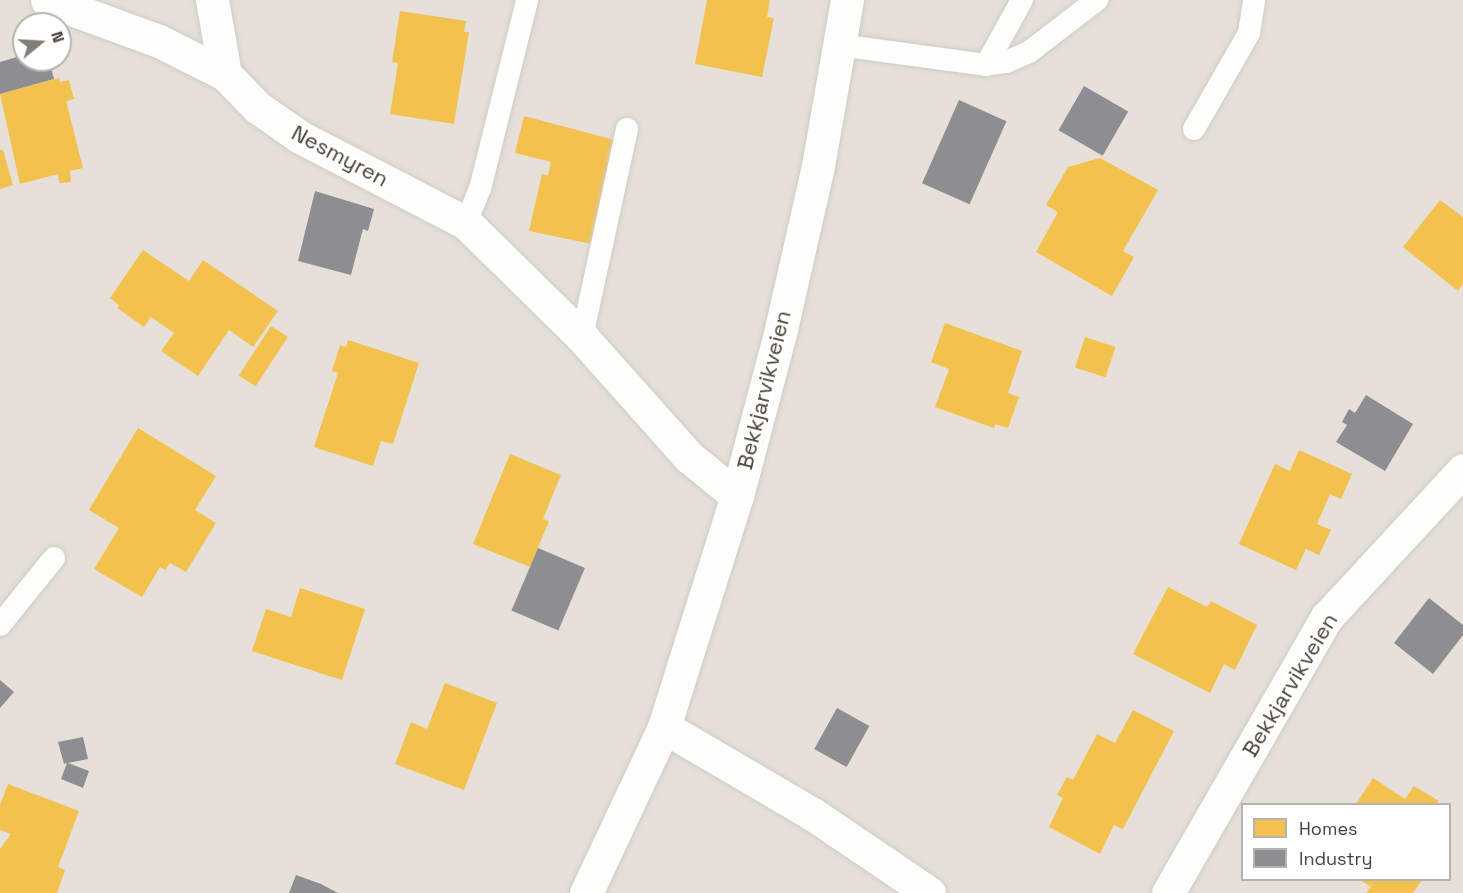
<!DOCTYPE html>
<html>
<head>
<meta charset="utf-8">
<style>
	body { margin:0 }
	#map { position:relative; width:1463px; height:893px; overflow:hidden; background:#f1efeb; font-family:"Space Grotesk",sans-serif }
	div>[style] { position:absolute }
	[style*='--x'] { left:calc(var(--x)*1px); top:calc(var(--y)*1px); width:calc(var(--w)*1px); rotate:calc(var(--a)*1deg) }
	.residential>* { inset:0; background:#e6e0d8 }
	.homes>* { inset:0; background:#f2c14e; transform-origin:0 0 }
	.industry>* { inset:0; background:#8d8d92; transform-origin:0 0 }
	.roads { filter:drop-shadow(0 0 2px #cecbc7) drop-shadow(0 0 2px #cecbc7) }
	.service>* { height:22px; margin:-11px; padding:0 11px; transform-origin:11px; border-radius:11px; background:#fdfdfc }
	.minor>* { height:33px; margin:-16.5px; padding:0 16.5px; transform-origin:16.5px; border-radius:16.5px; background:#fdfdfc }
	.tertiary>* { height:33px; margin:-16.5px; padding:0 16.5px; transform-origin:16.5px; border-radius:16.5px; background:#fdfdfc }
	span { translate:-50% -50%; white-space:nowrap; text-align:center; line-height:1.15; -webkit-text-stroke:6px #fff; paint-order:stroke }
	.street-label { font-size:22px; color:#484036 }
	.legend { position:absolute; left:1241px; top:803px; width:210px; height:78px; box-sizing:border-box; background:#fff; border:2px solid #b6b3af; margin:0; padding:8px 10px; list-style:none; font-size:18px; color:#484036 }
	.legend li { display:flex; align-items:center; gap:12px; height:30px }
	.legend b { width:30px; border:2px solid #b6b3af }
	.north { position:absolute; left:12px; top:12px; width:60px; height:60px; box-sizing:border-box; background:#fff; border:2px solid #b6b3af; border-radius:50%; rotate:72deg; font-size:16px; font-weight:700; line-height:24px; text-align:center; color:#484036 }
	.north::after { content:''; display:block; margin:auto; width:21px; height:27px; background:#837d75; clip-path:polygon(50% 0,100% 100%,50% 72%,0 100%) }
</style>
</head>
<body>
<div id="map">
	<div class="residential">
		<div style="clip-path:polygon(evenodd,0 0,1463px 0,1463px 893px,0 893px,0 0,24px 24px,60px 24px,60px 60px,24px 60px,24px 24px,0 0,1242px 804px,1450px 804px,1450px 880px,1242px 880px,1242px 804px)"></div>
	</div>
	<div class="homes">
		<div style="clip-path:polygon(707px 0,770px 0,767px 17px,774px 18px,762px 77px,695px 64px)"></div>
		<div style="clip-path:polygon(400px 11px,466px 21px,464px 32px,469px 32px,454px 124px,390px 114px,398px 63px,392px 62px)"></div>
		<div style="clip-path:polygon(59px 78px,60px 82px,69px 80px,74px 99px,66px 101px,83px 168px,70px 171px,71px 182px,59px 183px,58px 174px,20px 184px,0 94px)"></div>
		<div style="clip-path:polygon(524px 116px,615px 140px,592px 244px,529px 231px,542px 174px,548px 175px,551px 162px,515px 153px)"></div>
		<div style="clip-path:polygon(0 150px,3px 150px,13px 185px,0 189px)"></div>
		<div style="clip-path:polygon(1100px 158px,1158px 190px,1123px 251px,1134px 257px,1112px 296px,1036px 252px,1058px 212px,1046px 205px,1068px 167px)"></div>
		<div style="clip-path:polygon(1440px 200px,1463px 217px,1463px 284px,1458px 291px,1403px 247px)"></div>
		<div style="clip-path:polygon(143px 250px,189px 281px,203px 260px,278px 311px,253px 347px,229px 330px,198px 376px,161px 351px,174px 333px,151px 317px,144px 327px,117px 308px,119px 305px,110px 298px)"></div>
		<div style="clip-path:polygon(945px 323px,1022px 351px,1008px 393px,1019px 397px,1008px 428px,995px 424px,994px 428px,935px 407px,949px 369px,931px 362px)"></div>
		<div style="left:271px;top:326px;width:20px;height:59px;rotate:33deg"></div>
		<div style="left:1085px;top:337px;width:32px;height:32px;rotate:18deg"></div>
		<div style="clip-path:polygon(348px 340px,419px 363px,393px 444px,381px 441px,373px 466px,314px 447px,338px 373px,332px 371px,340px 345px,346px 347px)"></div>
		<div style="clip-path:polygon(138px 428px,216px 476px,195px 510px,216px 523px,186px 572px,170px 563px,165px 570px,160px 567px,142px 597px,94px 569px,119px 528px,89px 510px)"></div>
		<div style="clip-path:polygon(1299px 450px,1352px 474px,1341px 499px,1330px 494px,1317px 524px,1331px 530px,1319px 555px,1306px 549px,1296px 570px,1239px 544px,1275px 464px,1290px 471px)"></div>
		<div style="clip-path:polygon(510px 454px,561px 475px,543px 519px,549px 521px,530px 567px,473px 544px)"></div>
		<div style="clip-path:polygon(1168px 587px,1207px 607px,1211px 601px,1257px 625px,1235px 670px,1224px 664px,1210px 693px,1133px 654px)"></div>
		<div style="clip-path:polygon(300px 588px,365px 609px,342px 680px,252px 651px,266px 609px,291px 617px)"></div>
		<div style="clip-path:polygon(445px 683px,497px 703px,464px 790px,395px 764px,411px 722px,427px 729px)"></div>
		<div style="clip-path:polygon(1133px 710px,1174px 731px,1123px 829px,1114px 825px,1100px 854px,1049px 827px,1063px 798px,1057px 795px,1067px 777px,1073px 780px,1097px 734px,1115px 743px)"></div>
		<div style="clip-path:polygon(1373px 778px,1405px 799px,1414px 786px,1439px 801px,1436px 804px,1356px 804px)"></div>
		<div style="clip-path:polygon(8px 784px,79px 811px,58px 867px,65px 870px,57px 893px,0 893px,0 849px,11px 834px,0 830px,0 805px)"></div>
		<div style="clip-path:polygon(1360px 880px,1422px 880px,1413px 893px,1366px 893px,1371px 887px)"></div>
	</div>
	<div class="industry">
		<div style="clip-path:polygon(24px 55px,24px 60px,49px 60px,54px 79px,0 94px,0 62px)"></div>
		<div style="left:1084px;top:86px;width:51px;height:51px;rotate:30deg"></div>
		<div style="left:959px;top:100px;width:52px;height:91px;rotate:24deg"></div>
		<div style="clip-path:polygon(315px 191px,374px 209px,368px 231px,363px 229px,351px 275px,298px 261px)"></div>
		<div style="clip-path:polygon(1366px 395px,1413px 424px,1385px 471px,1336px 442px,1347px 425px,1342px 422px,1349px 409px,1355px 413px)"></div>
		<div style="left:538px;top:548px;width:51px;height:68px;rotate:23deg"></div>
		<div style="clip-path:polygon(1429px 598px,1463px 625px,1463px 635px,1433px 674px,1394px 643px)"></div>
		<div style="clip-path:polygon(0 680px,14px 692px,0 708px)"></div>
		<div style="left:837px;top:708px;width:37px;height:47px;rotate:29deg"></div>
		<div style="clip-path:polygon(83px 737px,88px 759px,68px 763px,89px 771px,83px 788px,61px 779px,67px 763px,64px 764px,58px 742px)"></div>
		<div style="clip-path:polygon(296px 875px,321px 884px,338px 893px,289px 893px)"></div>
	</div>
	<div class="roads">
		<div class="service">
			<div style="--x:839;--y:45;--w:148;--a:7.7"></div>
			<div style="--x:986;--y:65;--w:74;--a:-61"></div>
			<div style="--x:986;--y:65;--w:20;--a:-9"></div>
			<div style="--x:1006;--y:62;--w:25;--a:-23"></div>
			<div style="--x:1029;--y:52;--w:86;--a:-37.4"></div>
			<div style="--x:1194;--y:129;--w:111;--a:-60.2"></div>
			<div style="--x:1249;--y:33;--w:33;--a:-81"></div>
			<div style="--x:466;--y:223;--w:37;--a:-68"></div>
			<div style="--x:480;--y:189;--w:195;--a:-76"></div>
			<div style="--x:582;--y:337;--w:213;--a:-77.8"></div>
			<div style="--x:0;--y:625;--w:86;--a:-51.1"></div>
		</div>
		<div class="minor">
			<div style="--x:47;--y:0;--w:119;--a:20.1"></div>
			<div style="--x:159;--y:41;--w:74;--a:26.6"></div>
			<div style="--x:212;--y:0;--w:75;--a:80"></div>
			<div style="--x:225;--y:74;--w:46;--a:45.9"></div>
			<div style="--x:257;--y:107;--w:52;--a:34.9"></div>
			<div style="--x:300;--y:137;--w:187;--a:27.4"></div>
			<div style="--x:466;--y:223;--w:163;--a:44.5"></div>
			<div style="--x:582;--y:337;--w:161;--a:48.3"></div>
			<div style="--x:689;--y:457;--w:62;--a:39.1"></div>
			<div style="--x:664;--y:727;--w:174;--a:30.4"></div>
			<div style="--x:814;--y:815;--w:139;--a:34.1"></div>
			<div style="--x:1168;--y:893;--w:319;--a:-60.1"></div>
			<div style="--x:1327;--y:617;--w:200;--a:-47.2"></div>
		</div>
		<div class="tertiary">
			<div style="--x:586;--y:893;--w:183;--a:-64.8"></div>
			<div style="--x:664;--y:727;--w:242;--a:-72.5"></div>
			<div style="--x:737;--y:496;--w:173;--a:-75.2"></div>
			<div style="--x:781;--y:329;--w:167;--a:-77.2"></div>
			<div style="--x:818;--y:166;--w:169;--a:-80.1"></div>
		</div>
	</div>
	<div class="street-label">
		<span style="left:340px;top:156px;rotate:28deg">Nesmyren</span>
		<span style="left:764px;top:390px;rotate:-76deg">Bekkjarvikveien</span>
		<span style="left:1290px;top:685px;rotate:-59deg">Bekkjarvikveien</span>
	</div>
	<ul class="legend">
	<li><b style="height:16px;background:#f2c14e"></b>Homes</li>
	<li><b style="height:16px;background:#8d8d92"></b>Industry</li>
	</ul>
	<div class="north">N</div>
</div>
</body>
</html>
